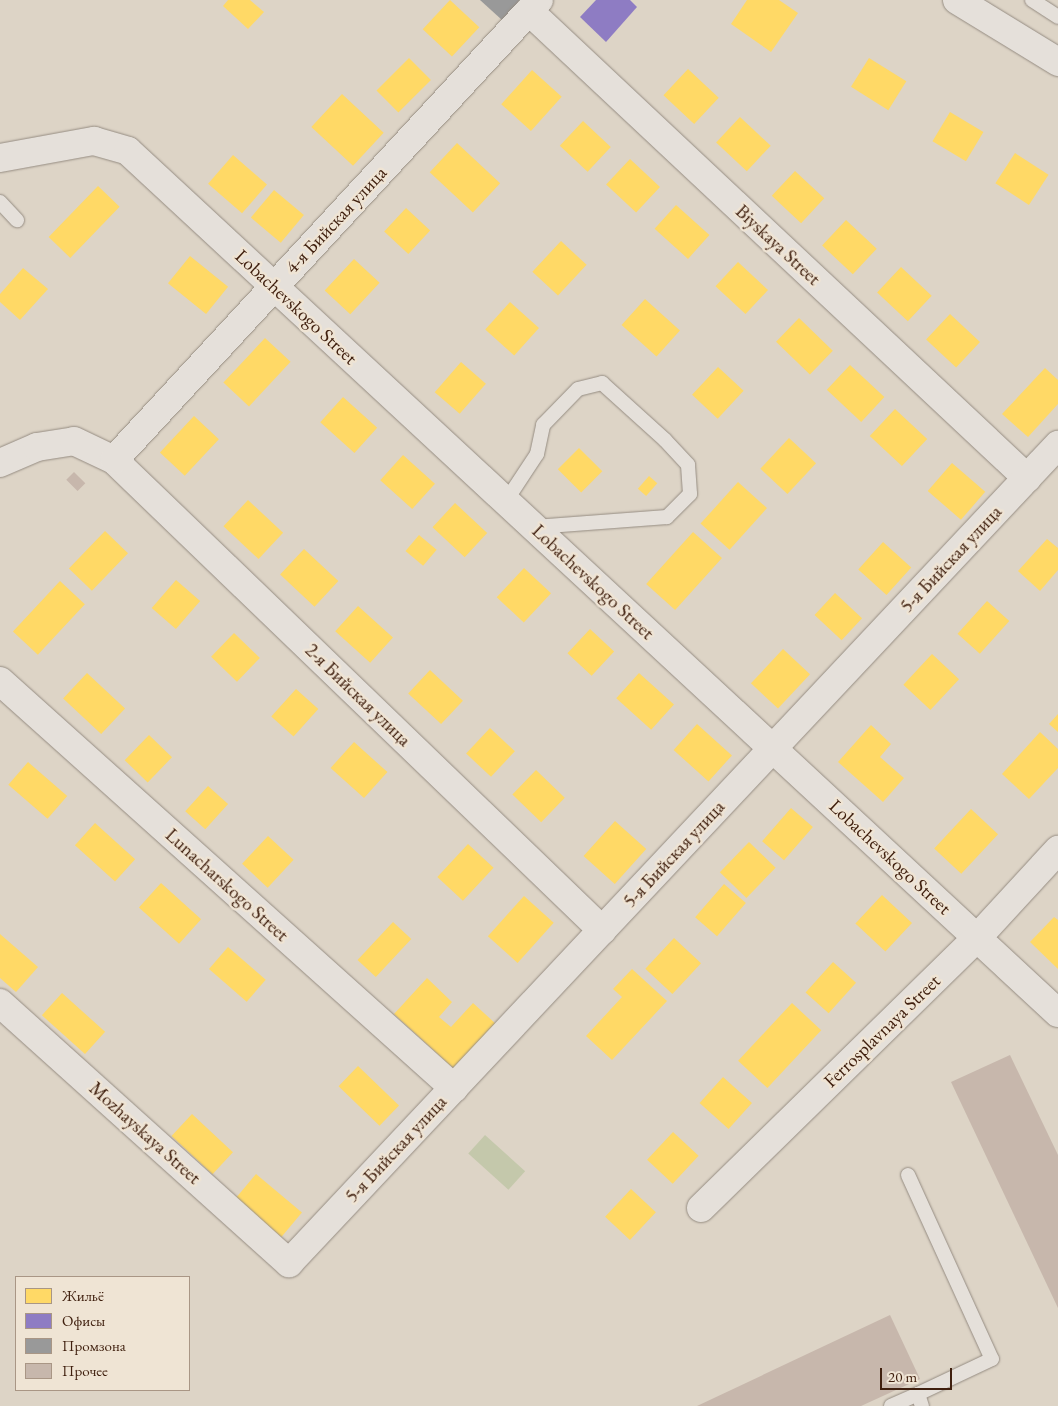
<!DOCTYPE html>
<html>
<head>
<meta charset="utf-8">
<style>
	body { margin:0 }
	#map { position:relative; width:1058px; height:1406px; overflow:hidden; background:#ddd4c6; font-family:"EB Garamond",serif }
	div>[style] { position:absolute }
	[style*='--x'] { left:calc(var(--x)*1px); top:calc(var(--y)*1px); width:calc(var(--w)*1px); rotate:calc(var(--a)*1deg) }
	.green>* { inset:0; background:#c4c8ab; transform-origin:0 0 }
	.homes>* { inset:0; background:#ffd966; transform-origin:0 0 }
	.offices>* { inset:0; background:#8e7cc3 }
	.industry>* { inset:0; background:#999 }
	.building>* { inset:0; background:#c7b7ac; transform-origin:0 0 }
	.roads { filter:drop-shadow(0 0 1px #958c82) drop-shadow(0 0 1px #958c82) }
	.service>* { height:14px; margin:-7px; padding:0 7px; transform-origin:7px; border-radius:7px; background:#e5e0da }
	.minor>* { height:28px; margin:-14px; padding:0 14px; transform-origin:14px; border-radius:14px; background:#e5e0da }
	.tertiary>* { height:28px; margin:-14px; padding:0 14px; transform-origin:14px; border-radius:14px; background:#e5e0da }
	span { translate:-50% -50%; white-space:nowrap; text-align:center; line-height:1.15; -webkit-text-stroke:5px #efe4d4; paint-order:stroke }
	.street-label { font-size:19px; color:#40200f }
	.legend { position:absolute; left:15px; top:1276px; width:175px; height:115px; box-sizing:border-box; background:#efe4d4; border:1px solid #a99685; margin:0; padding:6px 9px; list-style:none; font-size:15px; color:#40200f }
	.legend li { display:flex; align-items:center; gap:10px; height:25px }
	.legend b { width:25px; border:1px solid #a99685 }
	.scale { position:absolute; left:880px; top:1368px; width:72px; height:22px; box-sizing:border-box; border:2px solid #40200f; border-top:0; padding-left:6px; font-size:15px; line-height:18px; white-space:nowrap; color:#40200f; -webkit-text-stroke:4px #efe4d4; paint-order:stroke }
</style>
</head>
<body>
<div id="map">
	<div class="green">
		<div style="left:485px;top:1135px;width:54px;height:25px;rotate:42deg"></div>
	</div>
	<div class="homes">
		<div style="clip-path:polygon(228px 0,250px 0,264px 12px,248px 29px,223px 6px)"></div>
		<div style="left:450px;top:0;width:40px;height:40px;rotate:43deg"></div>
		<div style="clip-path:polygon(747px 0,779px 0,798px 13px,771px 52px,731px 24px)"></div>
		<div style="left:409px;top:58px;width:31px;height:46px;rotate:45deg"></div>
		<div style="left:869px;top:58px;width:44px;height:34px;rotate:32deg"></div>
		<div style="left:688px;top:69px;width:42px;height:36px;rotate:43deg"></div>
		<div style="left:532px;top:70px;width:40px;height:46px;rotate:42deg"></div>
		<div style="left:342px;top:94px;width:57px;height:45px;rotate:43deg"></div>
		<div style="left:950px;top:112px;width:39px;height:34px;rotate:31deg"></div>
		<div style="left:740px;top:117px;width:42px;height:35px;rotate:43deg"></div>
		<div style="left:583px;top:121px;width:38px;height:34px;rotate:43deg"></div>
		<div style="left:457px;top:143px;width:59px;height:40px;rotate:43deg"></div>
		<div style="left:1015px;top:153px;width:40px;height:36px;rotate:33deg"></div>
		<div style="left:233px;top:155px;width:45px;height:38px;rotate:41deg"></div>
		<div style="left:630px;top:159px;width:41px;height:35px;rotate:43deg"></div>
		<div style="left:795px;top:171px;width:40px;height:34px;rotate:43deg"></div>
		<div style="left:98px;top:186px;width:30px;height:71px;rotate:44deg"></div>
		<div style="left:274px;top:190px;width:39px;height:36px;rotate:40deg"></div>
		<div style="left:676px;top:205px;width:45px;height:32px;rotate:42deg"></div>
		<div style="left:406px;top:208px;width:33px;height:32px;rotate:43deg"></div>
		<div style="left:846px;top:220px;width:42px;height:35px;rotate:43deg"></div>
		<div style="left:561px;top:241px;width:35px;height:42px;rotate:43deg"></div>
		<div style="left:190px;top:256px;width:49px;height:35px;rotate:39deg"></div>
		<div style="left:354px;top:259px;width:35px;height:43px;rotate:43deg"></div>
		<div style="left:738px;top:262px;width:41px;height:33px;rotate:43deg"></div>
		<div style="left:901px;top:267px;width:42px;height:35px;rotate:43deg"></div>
		<div style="clip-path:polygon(23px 268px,48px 289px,20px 320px,0 302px,0 294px)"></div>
		<div style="left:645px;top:299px;width:47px;height:35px;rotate:42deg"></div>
		<div style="left:510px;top:302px;width:39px;height:37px;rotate:42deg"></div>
		<div style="left:950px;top:314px;width:41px;height:35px;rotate:43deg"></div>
		<div style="left:799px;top:318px;width:47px;height:33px;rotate:44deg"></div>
		<div style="left:265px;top:338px;width:35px;height:61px;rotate:43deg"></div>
		<div style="left:461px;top:362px;width:33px;height:40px;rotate:41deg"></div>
		<div style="left:850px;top:365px;width:47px;height:34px;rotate:43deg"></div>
		<div style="left:718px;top:367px;width:35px;height:38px;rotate:43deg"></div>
		<div style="clip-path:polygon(1045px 368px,1058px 380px,1058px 404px,1028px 437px,1002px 414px)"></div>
		<div style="left:343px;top:397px;width:46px;height:34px;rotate:42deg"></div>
		<div style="left:895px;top:409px;width:44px;height:37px;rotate:43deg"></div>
		<div style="left:194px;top:416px;width:34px;height:50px;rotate:43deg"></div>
		<div style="left:789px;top:438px;width:37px;height:42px;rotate:43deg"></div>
		<div style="left:579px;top:448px;width:33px;height:30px;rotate:45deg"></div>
		<div style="left:403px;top:455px;width:43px;height:34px;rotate:42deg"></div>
		<div style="left:952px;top:463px;width:44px;height:37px;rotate:41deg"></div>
		<div style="left:649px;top:476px;width:11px;height:17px;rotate:41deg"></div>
		<div style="left:738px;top:482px;width:39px;height:56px;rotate:42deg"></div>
		<div style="left:248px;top:500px;width:48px;height:36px;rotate:43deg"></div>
		<div style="left:455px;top:503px;width:44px;height:33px;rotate:43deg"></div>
		<div style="left:105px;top:531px;width:32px;height:52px;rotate:44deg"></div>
		<div style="left:693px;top:532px;width:39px;height:70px;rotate:42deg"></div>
		<div style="left:419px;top:535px;width:23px;height:21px;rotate:40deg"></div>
		<div style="clip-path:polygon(1047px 539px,1058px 548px,1058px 570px,1040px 591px,1018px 571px)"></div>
		<div style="left:883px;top:542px;width:38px;height:37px;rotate:42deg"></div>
		<div style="left:304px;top:549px;width:47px;height:35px;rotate:43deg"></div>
		<div style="left:524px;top:568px;width:37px;height:40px;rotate:43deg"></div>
		<div style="left:176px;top:580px;width:32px;height:37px;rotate:41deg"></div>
		<div style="left:60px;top:581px;width:34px;height:69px;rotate:43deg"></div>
		<div style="left:835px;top:593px;width:37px;height:30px;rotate:43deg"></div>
		<div style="left:987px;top:601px;width:30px;height:44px;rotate:42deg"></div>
		<div style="left:358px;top:606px;width:47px;height:34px;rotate:42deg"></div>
		<div style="left:590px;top:629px;width:33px;height:33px;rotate:43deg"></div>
		<div style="left:234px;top:633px;width:36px;height:33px;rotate:44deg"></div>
		<div style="left:783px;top:649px;width:37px;height:47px;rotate:43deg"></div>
		<div style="left:932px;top:654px;width:37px;height:42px;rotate:43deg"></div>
		<div style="left:430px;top:670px;width:45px;height:32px;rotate:43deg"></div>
		<div style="left:87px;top:673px;width:52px;height:35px;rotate:43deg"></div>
		<div style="left:639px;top:673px;width:47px;height:34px;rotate:42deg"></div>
		<div style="left:296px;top:689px;width:30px;height:37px;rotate:42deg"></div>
		<div style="clip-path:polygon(1058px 714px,1058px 732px,1049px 724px)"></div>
		<div style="left:697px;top:724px;width:47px;height:35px;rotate:42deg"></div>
		<div style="clip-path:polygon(871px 725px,891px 744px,880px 757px,904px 778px,883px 802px,838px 762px)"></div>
		<div style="left:490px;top:728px;width:34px;height:35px;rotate:43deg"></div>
		<div style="clip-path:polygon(1040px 732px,1058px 749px,1058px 768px,1029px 799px,1002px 774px)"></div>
		<div style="left:149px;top:735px;width:32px;height:35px;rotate:44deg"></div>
		<div style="left:354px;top:742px;width:45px;height:35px;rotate:42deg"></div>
		<div style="left:28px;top:762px;width:52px;height:30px;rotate:41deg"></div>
		<div style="left:536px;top:770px;width:40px;height:34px;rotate:44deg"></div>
		<div style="left:208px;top:786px;width:27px;height:34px;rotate:42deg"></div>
		<div style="left:791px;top:808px;width:29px;height:44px;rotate:41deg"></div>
		<div style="left:971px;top:809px;width:37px;height:54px;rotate:43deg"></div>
		<div style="left:615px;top:821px;width:42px;height:47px;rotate:42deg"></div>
		<div style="left:95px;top:823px;width:54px;height:30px;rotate:42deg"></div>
		<div style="left:268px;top:836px;width:35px;height:38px;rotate:43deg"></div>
		<div style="left:749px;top:842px;width:37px;height:42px;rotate:44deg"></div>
		<div style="left:468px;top:844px;width:35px;height:45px;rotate:43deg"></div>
		<div style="left:161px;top:883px;width:54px;height:33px;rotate:42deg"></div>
		<div style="left:724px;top:884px;width:29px;height:44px;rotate:41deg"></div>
		<div style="left:882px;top:895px;width:41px;height:39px;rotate:43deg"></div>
		<div style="left:524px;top:896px;width:40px;height:54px;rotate:42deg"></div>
		<div style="clip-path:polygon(1054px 917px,1058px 920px,1058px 969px,1030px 942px)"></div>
		<div style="left:393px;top:922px;width:25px;height:52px;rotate:43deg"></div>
		<div style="clip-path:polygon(0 934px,38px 967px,16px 992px,0 978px)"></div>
		<div style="left:674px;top:938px;width:37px;height:42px;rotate:43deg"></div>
		<div style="left:228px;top:947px;width:50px;height:29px;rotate:41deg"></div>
		<div style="left:833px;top:962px;width:31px;height:41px;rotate:42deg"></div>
		<div style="clip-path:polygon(632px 969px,667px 1001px,612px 1060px,586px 1036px,622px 997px,613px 989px)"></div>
		<div style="clip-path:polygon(427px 978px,452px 1002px,439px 1017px,451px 1027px,473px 1003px,496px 1024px,455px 1070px,394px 1014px)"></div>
		<div style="left:62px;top:993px;width:58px;height:30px;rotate:42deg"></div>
		<div style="left:792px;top:1003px;width:40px;height:79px;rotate:43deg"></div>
		<div style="left:358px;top:1066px;width:57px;height:28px;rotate:44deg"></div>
		<div style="left:723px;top:1077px;width:39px;height:35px;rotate:42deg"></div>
		<div style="left:192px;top:1114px;width:56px;height:30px;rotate:43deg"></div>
		<div style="left:673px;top:1132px;width:35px;height:38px;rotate:43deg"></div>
		<div style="left:256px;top:1174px;width:60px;height:32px;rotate:40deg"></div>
		<div style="left:631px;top:1189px;width:34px;height:38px;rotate:43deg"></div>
	</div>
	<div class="offices">
		<div style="clip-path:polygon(596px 0,630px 0,637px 7px,606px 42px,580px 17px)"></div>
	</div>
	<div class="industry">
		<div style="clip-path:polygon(480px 0,521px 0,502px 20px)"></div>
	</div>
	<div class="building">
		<div style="left:74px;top:472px;width:16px;height:11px;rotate:45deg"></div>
		<div style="clip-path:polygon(1010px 1055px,1058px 1155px,1058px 1308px,951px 1082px)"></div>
		<div style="clip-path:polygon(890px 1315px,920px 1379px,861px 1406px,697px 1406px)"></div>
	</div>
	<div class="roads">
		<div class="service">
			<div style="--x:1032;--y:0;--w:31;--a:33"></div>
			<div style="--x:0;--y:202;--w:25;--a:47"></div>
			<div style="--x:506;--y:501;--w:56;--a:-56.6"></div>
			<div style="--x:537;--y:454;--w:30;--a:-78"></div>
			<div style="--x:543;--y:425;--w:50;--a:-45.8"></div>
			<div style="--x:578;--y:389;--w:25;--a:-14"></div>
			<div style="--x:602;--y:383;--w:85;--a:42.1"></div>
			<div style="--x:665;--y:440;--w:34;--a:47"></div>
			<div style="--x:688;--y:465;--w:29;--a:86"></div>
			<div style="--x:690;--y:494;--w:33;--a:135"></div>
			<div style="--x:667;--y:517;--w:133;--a:175.7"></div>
			<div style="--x:908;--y:1175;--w:202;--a:65.5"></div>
			<div style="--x:992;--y:1359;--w:82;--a:154.7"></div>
			<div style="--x:918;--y:1394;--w:13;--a:72"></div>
			<div style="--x:891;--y:1406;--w:30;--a:-24"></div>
		</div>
		<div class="minor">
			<div style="--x:529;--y:11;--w:683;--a:43.16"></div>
			<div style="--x:0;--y:158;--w:96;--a:-10.3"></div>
			<div style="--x:94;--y:141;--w:35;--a:16"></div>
			<div style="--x:128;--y:151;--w:1268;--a:42.83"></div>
			<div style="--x:114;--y:460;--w:678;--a:43.92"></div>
			<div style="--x:0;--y:463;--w:40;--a:-23.4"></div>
			<div style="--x:37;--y:447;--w:37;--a:-9"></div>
			<div style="--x:74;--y:441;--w:44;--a:25.4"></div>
			<div style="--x:114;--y:460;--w:626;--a:-47.26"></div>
			<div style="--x:0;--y:681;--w:610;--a:41.88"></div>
			<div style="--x:0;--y:1003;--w:389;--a:42"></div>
			<div style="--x:289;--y:1263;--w:1123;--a:-46.77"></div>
			<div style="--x:701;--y:1208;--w:386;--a:-44.4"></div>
			<div style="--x:977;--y:938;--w:120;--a:-47.4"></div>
		</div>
		<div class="tertiary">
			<div style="--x:957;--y:0;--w:119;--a:31.5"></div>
		</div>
	</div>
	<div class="street-label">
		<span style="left:336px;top:220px;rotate:-47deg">4-я Бийская улица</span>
		<span style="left:778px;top:245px;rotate:43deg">Biyskaya Street</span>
		<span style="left:296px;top:307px;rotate:43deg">Lobachevskogo Street</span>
		<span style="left:951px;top:559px;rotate:-47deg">5-я Бийская улица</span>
		<span style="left:593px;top:582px;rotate:43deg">Lobachevskogo Street</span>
		<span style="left:358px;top:695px;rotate:44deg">2-я Бийская улица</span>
		<span style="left:674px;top:854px;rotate:-47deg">5-я Бийская улица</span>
		<span style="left:890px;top:857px;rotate:43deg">Lobachevskogo Street</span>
		<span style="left:227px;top:885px;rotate:42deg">Lunacharskogo Street</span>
		<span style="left:882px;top:1031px;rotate:-44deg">Ferrosplavnaya Street</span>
		<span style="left:145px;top:1133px;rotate:42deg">Mozhayskaya Street</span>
		<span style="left:396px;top:1149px;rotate:-47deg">5-я Бийская улица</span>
	</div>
	<ul class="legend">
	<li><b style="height:14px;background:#ffd966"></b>Жильё</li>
	<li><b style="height:14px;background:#8e7cc3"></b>Офисы</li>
	<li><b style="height:14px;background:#999"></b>Промзона</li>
	<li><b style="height:14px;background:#c7b7ac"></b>Прочее</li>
	</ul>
	<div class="scale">20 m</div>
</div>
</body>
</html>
